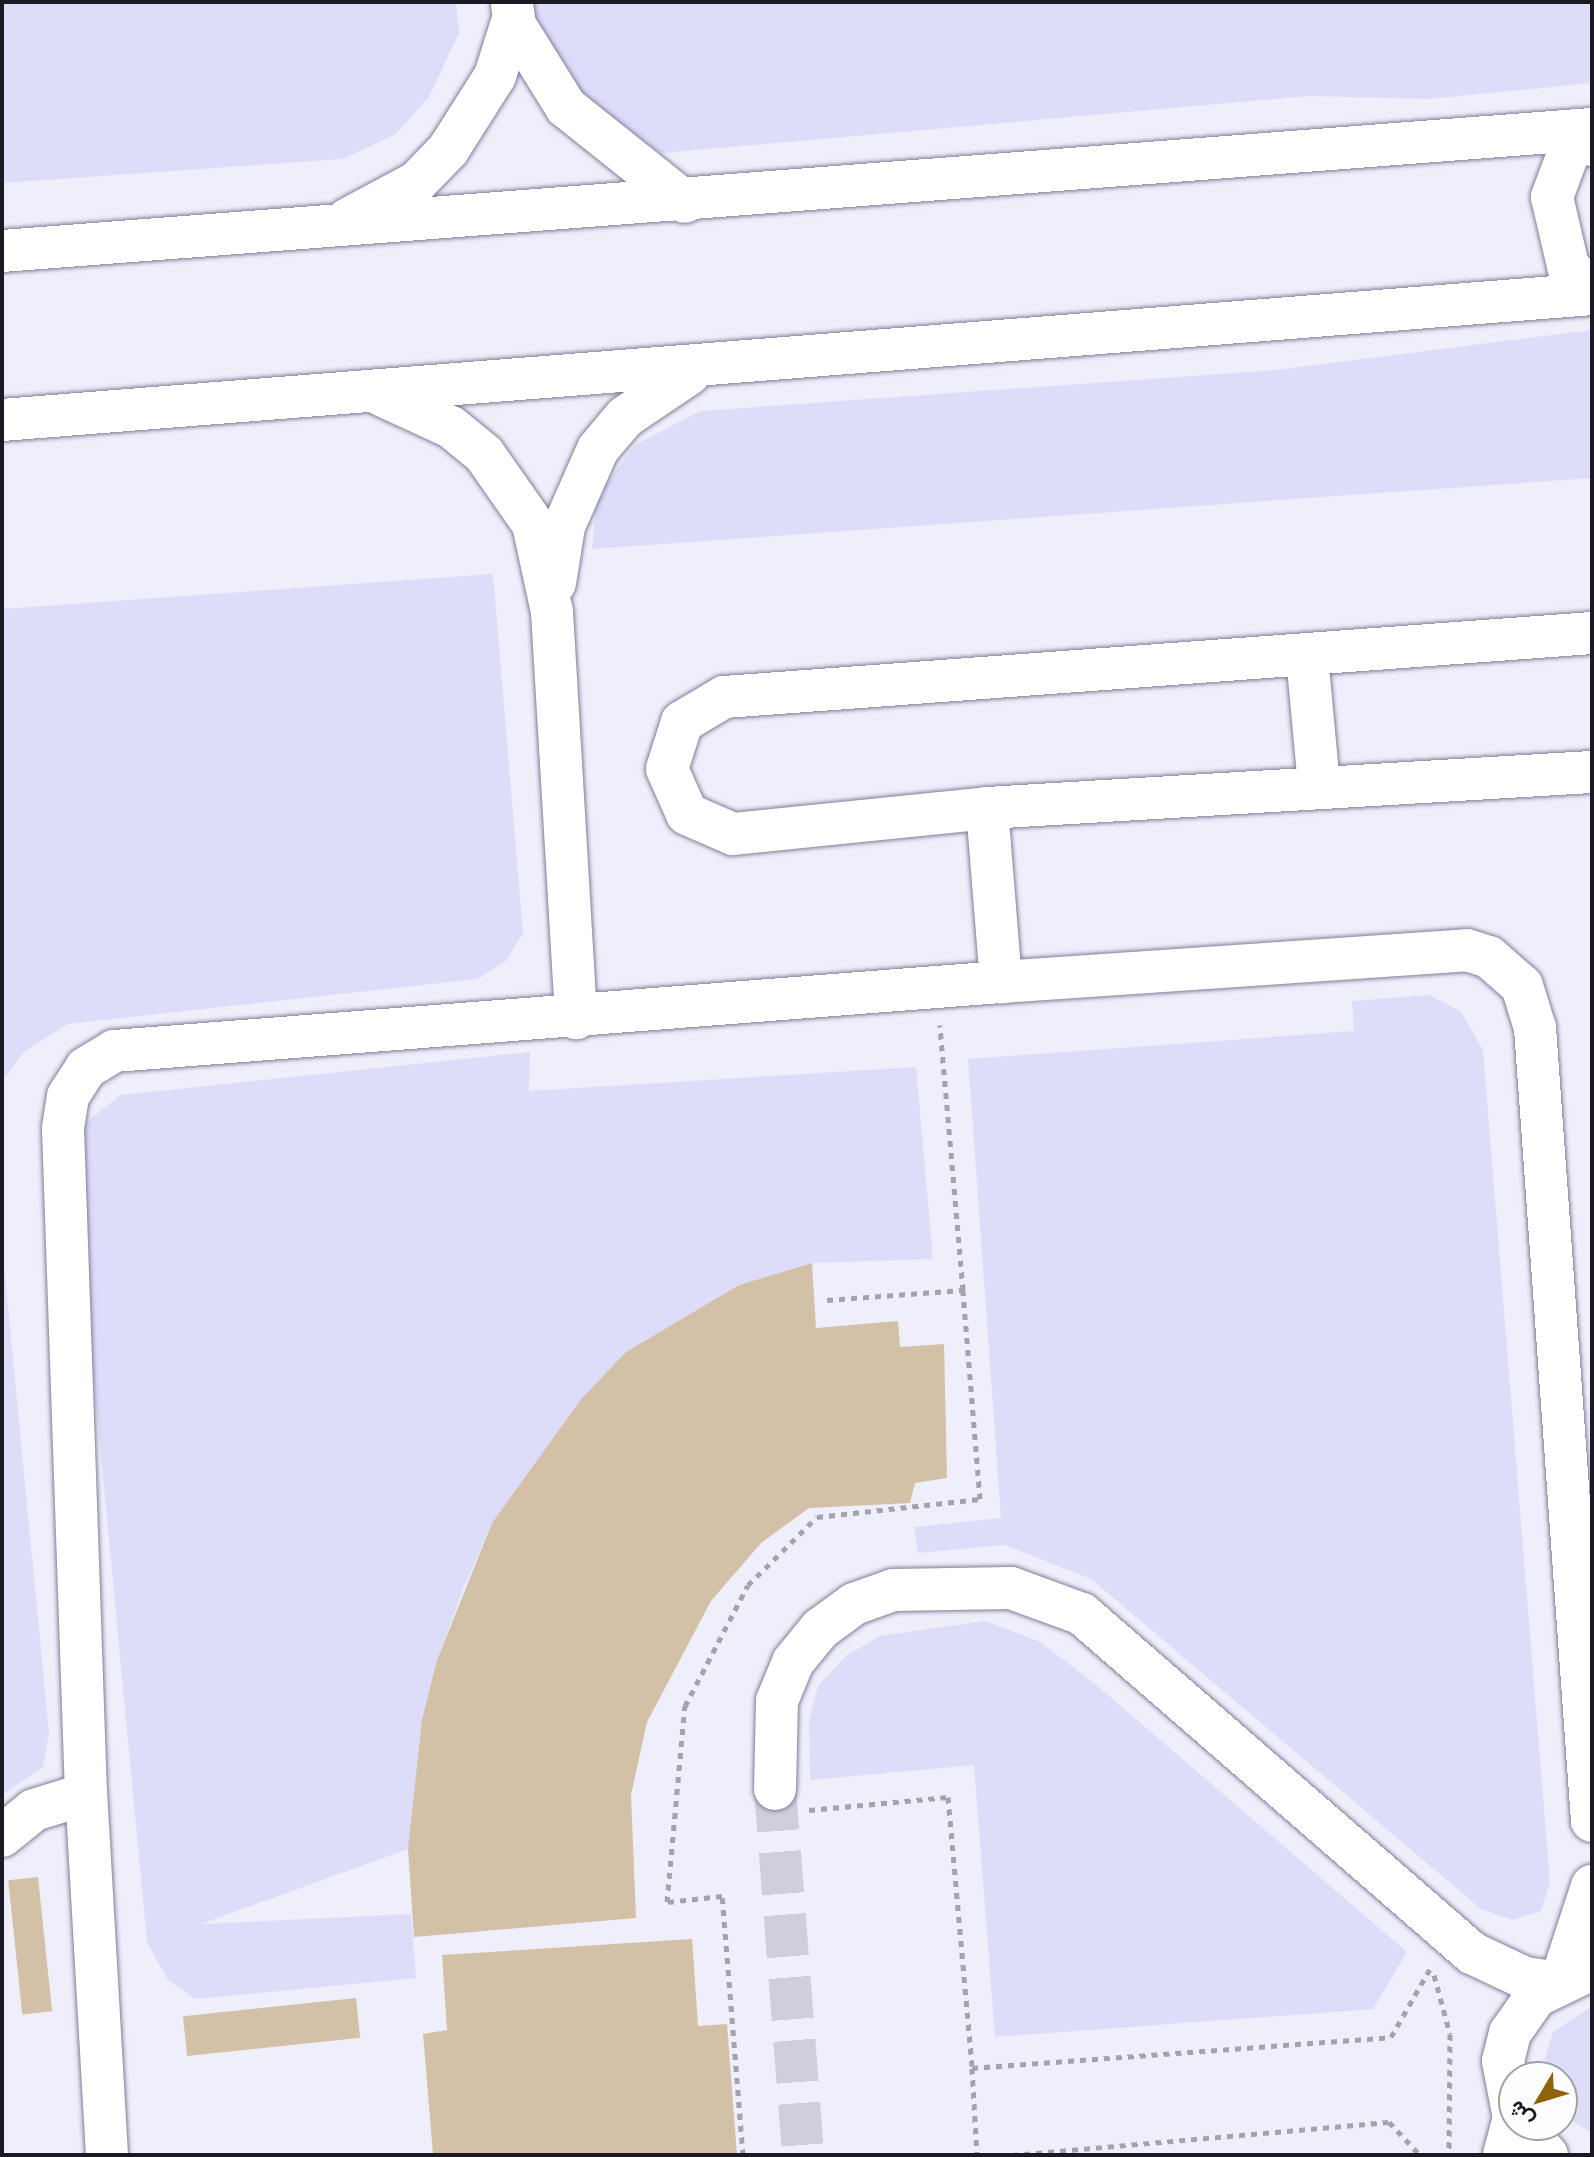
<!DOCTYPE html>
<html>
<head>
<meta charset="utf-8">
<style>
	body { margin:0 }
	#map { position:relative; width:1594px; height:2157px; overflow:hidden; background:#efeffb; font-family:Raleway,Vazirmatn,sans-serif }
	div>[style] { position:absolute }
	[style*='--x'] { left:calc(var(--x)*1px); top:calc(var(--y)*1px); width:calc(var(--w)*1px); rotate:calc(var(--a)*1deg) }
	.green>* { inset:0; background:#dddcf9 }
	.building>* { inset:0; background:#d3c1a7; transform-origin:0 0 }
	.minor-tunnel>* { height:42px; margin-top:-21px; transform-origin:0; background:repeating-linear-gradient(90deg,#cfcfdb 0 42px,transparent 0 63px) }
	.path>* { height:5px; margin-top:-2.5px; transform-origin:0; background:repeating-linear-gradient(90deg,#a3a3ae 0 6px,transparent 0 12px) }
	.roads { filter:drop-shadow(0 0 2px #807e9a) drop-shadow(0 0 2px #807e9a) }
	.minor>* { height:42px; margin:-21px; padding:0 21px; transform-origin:21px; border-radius:21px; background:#fff }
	span { translate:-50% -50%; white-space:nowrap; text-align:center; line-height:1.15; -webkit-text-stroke:7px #fdfdfd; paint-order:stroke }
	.frame { position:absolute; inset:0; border:4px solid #1a1924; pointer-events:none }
	.north { position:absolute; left:1498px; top:2061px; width:80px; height:80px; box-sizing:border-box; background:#fdfdfd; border:2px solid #a2a2a6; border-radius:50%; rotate:232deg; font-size:22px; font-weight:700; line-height:32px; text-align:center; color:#1a1924 }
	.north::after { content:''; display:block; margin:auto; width:28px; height:36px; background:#8e6309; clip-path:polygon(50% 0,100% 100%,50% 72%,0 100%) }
</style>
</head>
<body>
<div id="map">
	<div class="green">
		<div style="clip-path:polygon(2px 2px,456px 2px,459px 33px,429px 97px,396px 134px,343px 159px,2px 183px)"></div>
		<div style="clip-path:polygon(532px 2px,1592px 2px,1592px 83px,1428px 99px,1309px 96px,662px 153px,608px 125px,567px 85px,533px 23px)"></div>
		<div style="clip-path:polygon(1592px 330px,1592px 478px,592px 549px,597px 497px,635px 445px,700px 411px,1276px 370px)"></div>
		<div style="clip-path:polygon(493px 574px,523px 933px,506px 961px,477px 979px,68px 1024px,25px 1051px,2px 1081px,2px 609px)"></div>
		<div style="clip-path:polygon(1430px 995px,1461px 1012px,1483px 1050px,1550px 1883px,1541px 1911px,1512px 1920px,1481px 1909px,1091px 1579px,1005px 1545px,918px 1553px,914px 1527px,1001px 1518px,968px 1059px,1354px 1031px,1352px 1001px)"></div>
		<div style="clip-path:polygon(530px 1052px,529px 1091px,916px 1067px,933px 1259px,812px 1263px,739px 1285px,626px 1352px,581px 1399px,492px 1523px,463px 1589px,437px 1660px,408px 1849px,201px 1924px,411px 1914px,416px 1978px,195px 1999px,168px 1980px,147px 1942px,73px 1159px,85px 1123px,121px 1095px)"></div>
		<div style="clip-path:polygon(2px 1245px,49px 1733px,43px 1767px,2px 1795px)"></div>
		<div style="clip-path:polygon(985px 1621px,1040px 1642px,1094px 1683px,1407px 1952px,1373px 2009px,995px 2037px,974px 1765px,810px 1780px,809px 1721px,818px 1686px,846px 1656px,880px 1636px)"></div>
		<div style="clip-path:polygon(1592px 2006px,1592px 2132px,1562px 2116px,1562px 2077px,1541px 2073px,1553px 2032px)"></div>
	</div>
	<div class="building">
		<div style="clip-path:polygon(812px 1263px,816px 1328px,898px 1321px,900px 1347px,944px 1344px,947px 1478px,915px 1483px,910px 1503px,809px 1508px,761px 1543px,711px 1601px,647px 1722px,631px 1795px,636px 1918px,414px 1937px,408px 1849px,422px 1720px,437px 1660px,492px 1523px,581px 1399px,626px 1352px,739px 1285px)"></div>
		<div style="left:38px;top:1877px;width:135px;height:30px;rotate:84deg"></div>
		<div style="clip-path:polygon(692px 1939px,698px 2026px,727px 2024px,737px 2155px,433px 2155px,423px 2034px,447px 2030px,442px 1955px)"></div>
		<div style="left:356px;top:1998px;width:40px;height:174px;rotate:84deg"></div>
	</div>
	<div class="minor-tunnel">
		<div style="--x:775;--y:1789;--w:367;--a:85.6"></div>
	</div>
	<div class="path">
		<div style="--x:827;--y:1300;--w:136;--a:-4.2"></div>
		<div style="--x:963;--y:1290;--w:266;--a:-95"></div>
		<div style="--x:809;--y:1810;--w:140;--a:-5.3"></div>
		<div style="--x:948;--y:1797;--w:272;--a:84.9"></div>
		<div style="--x:972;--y:2068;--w:420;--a:-4.2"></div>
		<div style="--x:1391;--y:2037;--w:78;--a:-60.2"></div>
		<div style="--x:1434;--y:1975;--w:61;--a:74.8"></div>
		<div style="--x:1450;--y:2034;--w:121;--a:90.5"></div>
		<div style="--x:972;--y:2068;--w:87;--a:86.7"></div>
		<div style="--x:743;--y:2155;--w:260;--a:-94.6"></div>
		<div style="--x:722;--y:1896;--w:55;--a:173.8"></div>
		<div style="--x:667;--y:1902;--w:197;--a:-84.8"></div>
		<div style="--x:685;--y:1706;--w:136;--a:-62.5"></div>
		<div style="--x:748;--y:1585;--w:97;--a:-44.6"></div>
		<div style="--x:817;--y:1517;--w:164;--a:-6.3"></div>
		<div style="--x:980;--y:1499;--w:210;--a:-94.7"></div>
		<div style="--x:1012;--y:2155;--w:378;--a:-5"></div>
		<div style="--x:1389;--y:2122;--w:45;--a:46.8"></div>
	</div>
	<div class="roads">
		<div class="minor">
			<div style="--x:512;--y:4;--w:21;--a:82"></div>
			<div style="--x:515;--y:25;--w:97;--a:58.1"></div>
			<div style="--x:566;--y:107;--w:152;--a:38.6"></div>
			<div style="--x:1591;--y:145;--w:21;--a:-133"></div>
			<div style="--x:1577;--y:130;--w:72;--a:110.5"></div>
			<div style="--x:1552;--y:197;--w:71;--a:76.9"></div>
			<div style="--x:1568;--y:266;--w:35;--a:47"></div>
			<div style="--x:348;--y:219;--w:78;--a:-28.2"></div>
			<div style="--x:417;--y:182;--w:45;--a:-45.9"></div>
			<div style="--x:448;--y:150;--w:88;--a:-57.6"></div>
			<div style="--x:495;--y:76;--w:60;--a:-72.5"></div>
			<div style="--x:2;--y:251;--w:1595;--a:-4.39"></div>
			<div style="--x:381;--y:395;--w:77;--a:24.6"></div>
			<div style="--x:451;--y:427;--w:43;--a:39.3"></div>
			<div style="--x:484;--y:454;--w:85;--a:55"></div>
			<div style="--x:533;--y:524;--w:90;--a:77.8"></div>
			<div style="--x:552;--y:612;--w:407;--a:86.6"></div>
			<div style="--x:2;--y:420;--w:1595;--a:-4.53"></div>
			<div style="--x:555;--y:583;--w:58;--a:-81"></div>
			<div style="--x:564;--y:526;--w:84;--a:-66.2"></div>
			<div style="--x:598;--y:449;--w:42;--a:-49.8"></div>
			<div style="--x:625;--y:417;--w:77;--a:-33.9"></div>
			<div style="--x:1592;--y:633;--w:870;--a:175.78"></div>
			<div style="--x:724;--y:697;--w:49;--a:149.2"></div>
			<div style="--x:682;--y:722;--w:49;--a:107.7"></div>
			<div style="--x:667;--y:769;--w:49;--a:66"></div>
			<div style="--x:687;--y:814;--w:50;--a:23.5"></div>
			<div style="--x:733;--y:834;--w:255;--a:-5.8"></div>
			<div style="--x:987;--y:808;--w:606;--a:-3.41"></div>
			<div style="--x:1307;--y:656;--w:131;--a:84.7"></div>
			<div style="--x:987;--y:808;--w:175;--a:85.4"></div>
			<div style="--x:775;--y:1789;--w:88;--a:-88.7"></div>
			<div style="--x:777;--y:1701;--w:42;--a:-67.7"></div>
			<div style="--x:793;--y:1662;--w:43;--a:-50.7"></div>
			<div style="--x:820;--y:1629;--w:42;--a:-36.3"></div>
			<div style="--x:854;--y:1604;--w:41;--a:-19.7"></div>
			<div style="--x:893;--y:1590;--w:118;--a:-1"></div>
			<div style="--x:1011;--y:1588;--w:76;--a:20.1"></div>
			<div style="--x:1082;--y:1614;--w:517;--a:41"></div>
			<div style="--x:1472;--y:1953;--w:59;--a:25.3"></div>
			<div style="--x:1525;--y:1978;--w:29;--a:8"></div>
			<div style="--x:2;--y:1836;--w:41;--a:-39.1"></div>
			<div style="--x:34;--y:1810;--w:54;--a:-17.1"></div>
			<div style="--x:1562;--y:1978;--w:97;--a:-71.9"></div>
			<div style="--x:1519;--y:2125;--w:41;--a:47"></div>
			<div style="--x:107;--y:2155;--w:362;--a:-93.3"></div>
			<div style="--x:86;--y:1794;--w:666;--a:-91.98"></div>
			<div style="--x:63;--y:1128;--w:32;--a:-81"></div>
			<div style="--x:68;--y:1096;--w:33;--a:-57"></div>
			<div style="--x:86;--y:1068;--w:33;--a:-31"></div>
			<div style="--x:114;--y:1051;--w:890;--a:-4.45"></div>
			<div style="--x:1001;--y:982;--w:467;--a:-3.9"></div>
			<div style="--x:1467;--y:950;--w:23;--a:18"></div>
			<div style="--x:1489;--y:957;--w:44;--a:41.3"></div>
			<div style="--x:1522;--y:986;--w:44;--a:72.8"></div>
			<div style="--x:1535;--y:1028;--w:795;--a:85.89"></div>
			<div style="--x:1504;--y:2155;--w:38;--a:-75"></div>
			<div style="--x:1514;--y:2118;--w:58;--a:-100.9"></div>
			<div style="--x:1503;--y:2061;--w:29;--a:-76"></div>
			<div style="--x:1510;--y:2033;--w:45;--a:-54.9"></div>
			<div style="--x:1536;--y:1996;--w:62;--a:-25.7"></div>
		</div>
	</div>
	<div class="frame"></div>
	<div class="north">ش</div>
</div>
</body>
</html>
